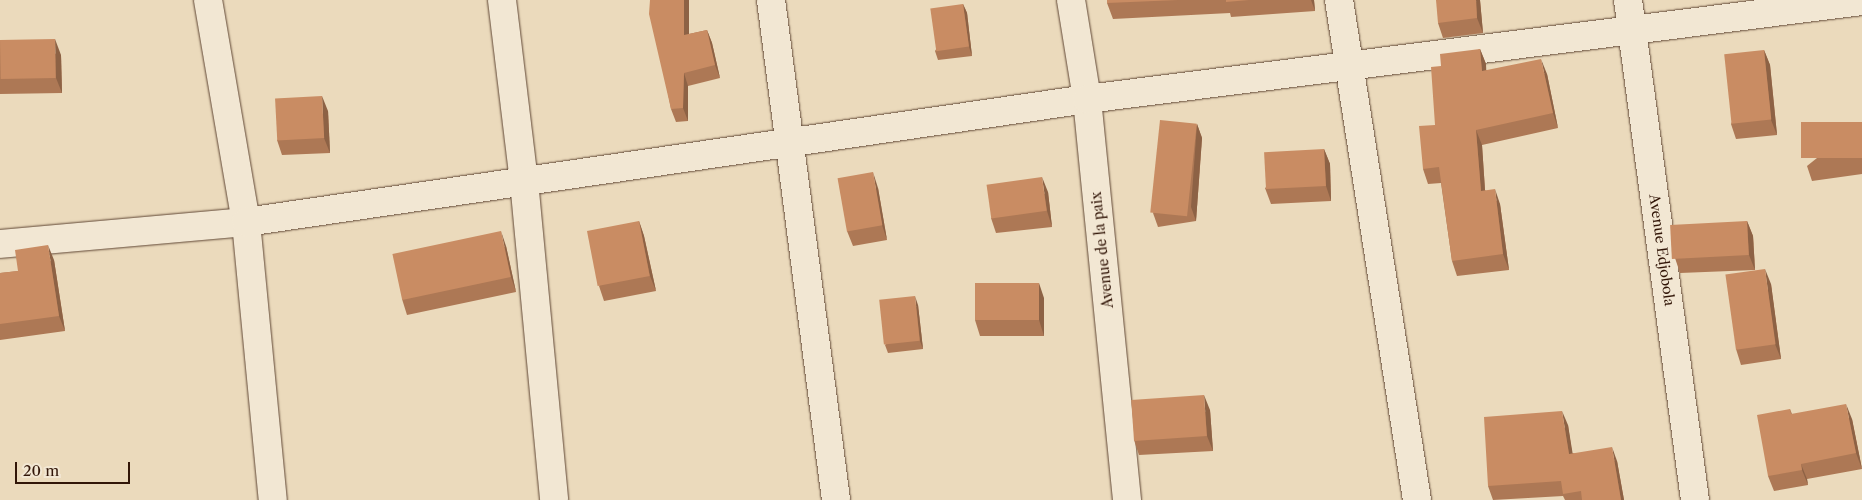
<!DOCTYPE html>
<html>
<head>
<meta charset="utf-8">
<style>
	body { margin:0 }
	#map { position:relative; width:1862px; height:500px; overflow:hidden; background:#ebdabc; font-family:"Libre Caslon Text",serif }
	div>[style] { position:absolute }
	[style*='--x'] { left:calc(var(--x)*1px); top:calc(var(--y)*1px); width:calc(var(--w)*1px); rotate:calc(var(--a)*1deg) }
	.roads { filter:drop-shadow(0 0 1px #604735) drop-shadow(0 0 1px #604735) }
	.minor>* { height:28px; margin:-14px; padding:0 14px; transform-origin:14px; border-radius:14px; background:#f2e7d3 }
	.wall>* { inset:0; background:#ad7855 }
	.shaded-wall>* { inset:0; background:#8d6245 }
	.building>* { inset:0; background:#c98c63; transform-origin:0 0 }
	span { translate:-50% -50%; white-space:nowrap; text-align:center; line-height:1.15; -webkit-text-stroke:4.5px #f2e7d3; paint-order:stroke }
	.street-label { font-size:14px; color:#321608 }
	.scale { position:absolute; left:15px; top:462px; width:115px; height:22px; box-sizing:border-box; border:2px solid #321608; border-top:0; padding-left:6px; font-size:15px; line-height:18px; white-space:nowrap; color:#321608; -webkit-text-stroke:4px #f2e7d3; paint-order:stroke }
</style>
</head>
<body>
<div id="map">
	<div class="roads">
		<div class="minor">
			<div style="--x:208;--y:0;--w:225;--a:80.3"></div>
			<div style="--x:246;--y:222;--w:279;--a:84.5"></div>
			<div style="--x:502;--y:0;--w:182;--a:83.1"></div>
			<div style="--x:524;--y:181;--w:320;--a:84.6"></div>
			<div style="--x:771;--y:0;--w:504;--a:82.59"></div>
			<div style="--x:1071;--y:0;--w:100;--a:80.8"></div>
			<div style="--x:1087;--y:99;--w:403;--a:84.3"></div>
			<div style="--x:1339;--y:0;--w:506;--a:81.13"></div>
			<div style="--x:1628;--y:0;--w:504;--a:82.37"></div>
			<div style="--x:0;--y:244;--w:247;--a:-5.1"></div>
			<div style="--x:246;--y:222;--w:850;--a:-8.32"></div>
			<div style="--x:1087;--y:99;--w:781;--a:-7.21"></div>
		</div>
	</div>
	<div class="wall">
		<div style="clip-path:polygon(650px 0,689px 0,689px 34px,707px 30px,712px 43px,720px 78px,688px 86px,688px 121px,676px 122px,671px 109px)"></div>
		<div style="clip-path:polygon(1107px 0,1314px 0,1315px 11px,1231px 17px,1230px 13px,1113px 19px,1107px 3px)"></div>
		<div style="clip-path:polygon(1480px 0,1483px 33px,1443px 38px,1438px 23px)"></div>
		<div style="clip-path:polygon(963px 4px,967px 13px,972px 56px,938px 60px,935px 51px)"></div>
		<div style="clip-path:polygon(0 40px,61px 55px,62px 93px,0 94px)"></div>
		<div style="clip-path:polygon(1480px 49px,1486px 64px,1486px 70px,1547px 74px,1558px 128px,1482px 145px,1485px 190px,1500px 204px,1509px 270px,1457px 276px,1452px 261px,1441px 183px,1428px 184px,1423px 169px,1435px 125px,1441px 66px)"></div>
		<div style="clip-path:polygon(1764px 50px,1770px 65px,1777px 135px,1736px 139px,1731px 124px)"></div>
		<div style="clip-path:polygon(328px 111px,330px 153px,282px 155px,277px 140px)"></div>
		<div style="clip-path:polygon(1862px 122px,1862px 174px,1812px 181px,1807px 166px)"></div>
		<div style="clip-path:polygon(1197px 124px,1202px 138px,1196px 221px,1158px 227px,1153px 213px)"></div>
		<div style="clip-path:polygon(1324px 149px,1330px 164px,1331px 201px,1271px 204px,1265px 188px)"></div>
		<div style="clip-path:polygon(878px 188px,887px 240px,853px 246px,847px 231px)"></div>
		<div style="clip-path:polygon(1048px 192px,1052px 227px,996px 233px,991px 218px)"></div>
		<div style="clip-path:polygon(639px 221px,644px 236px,656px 291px,604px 301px,599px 286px)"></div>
		<div style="clip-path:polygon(1747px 221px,1753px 236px,1755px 270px,1680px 273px,1675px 258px)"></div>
		<div style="clip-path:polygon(506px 246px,516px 292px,407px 315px,402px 299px)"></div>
		<div style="clip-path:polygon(54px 260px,65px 331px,0 340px,0 273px,18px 271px)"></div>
		<div style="clip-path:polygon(1771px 284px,1781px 359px,1741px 365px,1736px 349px)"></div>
		<div style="clip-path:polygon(1044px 298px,1044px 336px,980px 336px,975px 320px)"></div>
		<div style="clip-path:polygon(918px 305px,923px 349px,888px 353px,885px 345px)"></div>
		<div style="clip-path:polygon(1790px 409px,1792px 414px,1852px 419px,1862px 469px,1807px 479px,1808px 485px,1774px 491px,1768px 476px)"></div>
		<div style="clip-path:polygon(1210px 410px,1213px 451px,1139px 455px,1134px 440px)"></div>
		<div style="clip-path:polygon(1568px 425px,1572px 453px,1617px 461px,1624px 500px,1565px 500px,1563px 496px,1493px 500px,1488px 486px)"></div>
	</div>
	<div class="shaded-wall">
		<div style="clip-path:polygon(684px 0,689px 0,689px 48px,684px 35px)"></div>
		<div style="clip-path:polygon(1311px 0,1314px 0,1315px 11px)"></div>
		<div style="clip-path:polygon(1476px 0,1480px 0,1483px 33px,1477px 18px)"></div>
		<div style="clip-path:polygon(963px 4px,967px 13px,972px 56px,969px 47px)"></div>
		<div style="clip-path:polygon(707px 30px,712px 43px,720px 78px,715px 65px)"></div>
		<div style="clip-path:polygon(55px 39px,61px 55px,62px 93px,56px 78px)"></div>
		<div style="clip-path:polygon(1480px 49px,1486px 64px,1487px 87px,1482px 71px)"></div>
		<div style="clip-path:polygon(1764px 50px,1770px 65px,1777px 135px,1771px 120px)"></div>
		<div style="clip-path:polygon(1541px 59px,1547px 74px,1558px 128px,1553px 113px)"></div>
		<div style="clip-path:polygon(684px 73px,688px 86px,688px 121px,683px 108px)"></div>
		<div style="clip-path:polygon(322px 96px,328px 111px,330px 153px,324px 138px)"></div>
		<div style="clip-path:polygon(1197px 124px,1202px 138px,1196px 221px,1191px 207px)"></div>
		<div style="clip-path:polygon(1476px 130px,1482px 145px,1486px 206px,1481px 191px)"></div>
		<div style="clip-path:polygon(1324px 149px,1330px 164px,1331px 201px,1326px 186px)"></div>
		<div style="clip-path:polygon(873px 172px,878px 188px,887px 240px,882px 225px)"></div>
		<div style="clip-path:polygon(1042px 177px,1048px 192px,1052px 227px,1047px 211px)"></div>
		<div style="clip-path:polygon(1495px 189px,1500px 204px,1509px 270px,1503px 254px)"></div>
		<div style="clip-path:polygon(639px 221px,644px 236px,656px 291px,650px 276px)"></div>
		<div style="clip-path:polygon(1747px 221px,1753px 236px,1755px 270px,1749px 255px)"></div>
		<div style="clip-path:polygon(501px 231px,506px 246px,516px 292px,511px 277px)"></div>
		<div style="clip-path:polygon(48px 245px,54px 260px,65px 331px,59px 316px)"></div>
		<div style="clip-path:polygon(1765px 269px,1771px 284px,1781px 359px,1775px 344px)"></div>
		<div style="clip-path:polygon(1039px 283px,1044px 298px,1044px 336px,1039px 320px)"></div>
		<div style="clip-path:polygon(915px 296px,918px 305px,923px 349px,920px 341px)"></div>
		<div style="clip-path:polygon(1204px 395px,1210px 410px,1213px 451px,1207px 436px)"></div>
		<div style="clip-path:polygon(1846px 404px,1852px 419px,1862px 469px,1856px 453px)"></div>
		<div style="clip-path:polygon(1562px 411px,1568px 425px,1575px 468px,1569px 454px)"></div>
		<div style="clip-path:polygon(1612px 447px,1617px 461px,1624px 500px,1621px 500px)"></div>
		<div style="clip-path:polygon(1801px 464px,1807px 479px,1808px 485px,1802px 470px)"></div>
	</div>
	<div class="building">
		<div style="clip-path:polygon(650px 0,684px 0,684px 35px,707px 30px,715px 65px,684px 73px,683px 108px,671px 109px,649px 14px)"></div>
		<div style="clip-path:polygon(1107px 0,1178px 0,1107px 3px)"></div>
		<div style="clip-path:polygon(1226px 0,1249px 0,1226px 2px)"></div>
		<div style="clip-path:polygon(1436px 0,1476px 0,1477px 18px,1438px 23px)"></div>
		<div style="left:963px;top:4px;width:43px;height:33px;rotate:82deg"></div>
		<div style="left:55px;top:39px;width:39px;height:55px;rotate:89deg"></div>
		<div style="clip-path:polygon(1480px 49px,1482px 71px,1541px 59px,1553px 113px,1476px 130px,1481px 191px,1495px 189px,1503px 254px,1452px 261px,1439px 167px,1423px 169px,1419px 126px,1435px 125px,1431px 67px,1441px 66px,1440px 54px)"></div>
		<div style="left:1764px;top:50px;width:70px;height:40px;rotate:84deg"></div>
		<div style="left:322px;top:96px;width:42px;height:47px;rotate:87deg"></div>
		<div style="left:1160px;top:120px;width:37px;height:93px;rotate:6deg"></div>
		<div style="left:1862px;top:122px;width:36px;height:61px;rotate:90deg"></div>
		<div style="left:1324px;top:149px;width:37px;height:60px;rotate:87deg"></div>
		<div style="left:873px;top:172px;width:54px;height:36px;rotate:80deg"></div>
		<div style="left:1042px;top:177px;width:34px;height:56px;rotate:82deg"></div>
		<div style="left:639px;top:221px;width:56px;height:53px;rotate:79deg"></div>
		<div style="left:1747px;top:221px;width:34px;height:77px;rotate:87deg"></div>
		<div style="left:501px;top:231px;width:47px;height:111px;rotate:78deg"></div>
		<div style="clip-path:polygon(48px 245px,59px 316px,0 324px,0 273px,18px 271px,15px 250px)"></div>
		<div style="left:1765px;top:269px;width:76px;height:40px;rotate:82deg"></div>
		<div style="left:975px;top:283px;width:64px;height:37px"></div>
		<div style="left:915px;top:296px;width:45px;height:36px;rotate:84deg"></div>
		<div style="left:1204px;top:395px;width:41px;height:73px;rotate:86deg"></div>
		<div style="clip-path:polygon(1846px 404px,1856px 453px,1801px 464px,1802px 470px,1768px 476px,1757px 415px,1790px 409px,1791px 414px)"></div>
		<div style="clip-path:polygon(1562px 411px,1569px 454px,1612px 447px,1621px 500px,1582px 500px,1581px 491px,1563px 494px,1561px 481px,1488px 486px,1484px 417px)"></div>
	</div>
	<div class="street-label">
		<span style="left:1102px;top:250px;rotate:-96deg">Avenue de la paix</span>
		<span style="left:1662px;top:250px;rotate:82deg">Avenue Edjobola</span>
	</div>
	<div class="scale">20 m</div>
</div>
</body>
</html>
